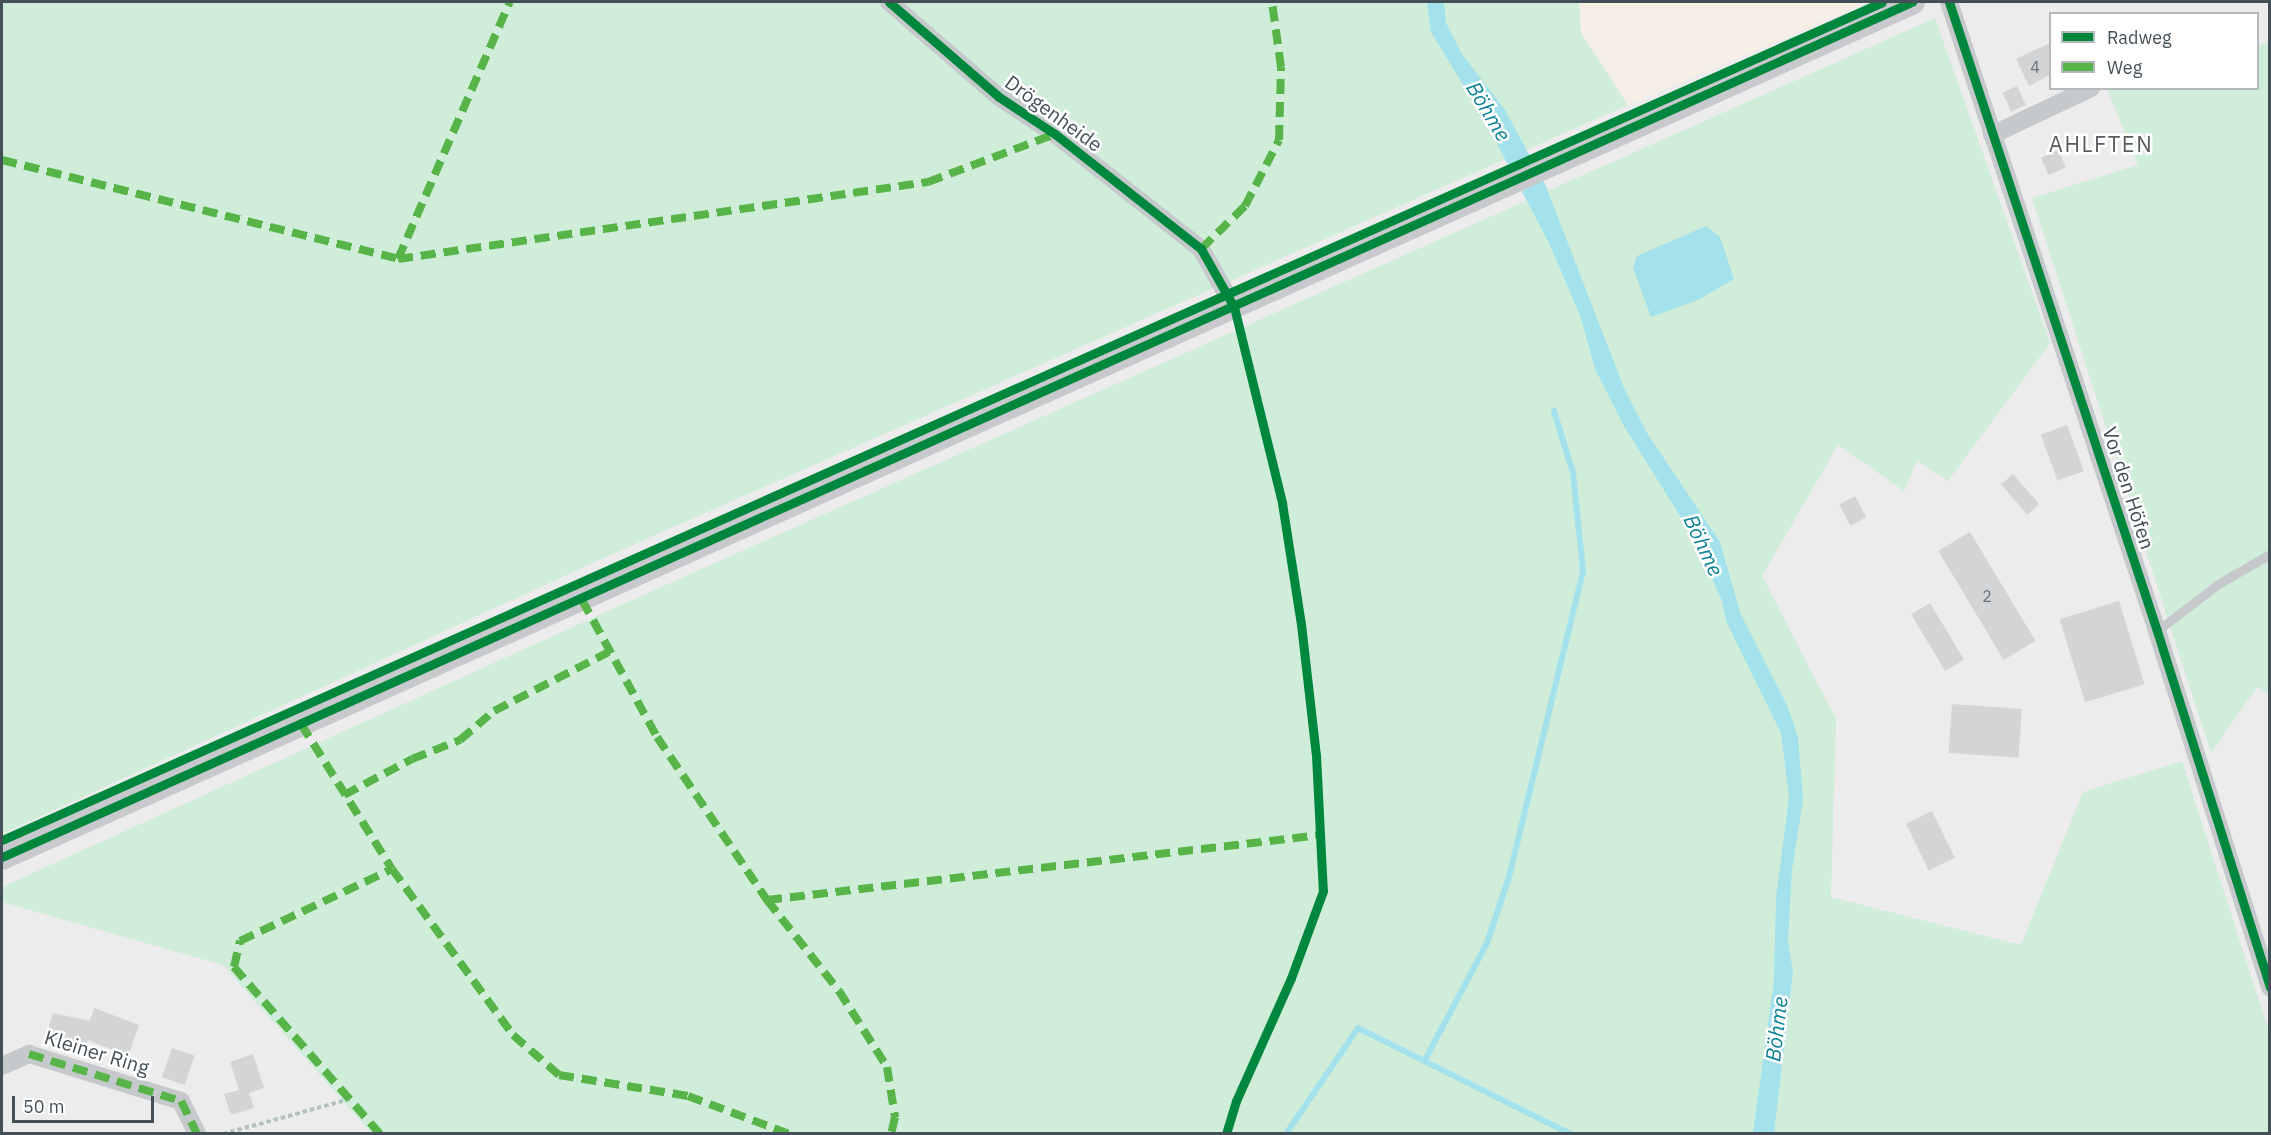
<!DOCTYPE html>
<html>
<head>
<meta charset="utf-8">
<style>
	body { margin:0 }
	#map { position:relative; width:2271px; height:1135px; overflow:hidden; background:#edecec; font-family:"IBM Plex Sans",sans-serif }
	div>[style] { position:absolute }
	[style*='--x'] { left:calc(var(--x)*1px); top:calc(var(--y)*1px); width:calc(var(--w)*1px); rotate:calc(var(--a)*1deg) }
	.commercial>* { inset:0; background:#f5efe6 }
	.green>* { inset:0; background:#cfedd9 }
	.water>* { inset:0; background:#a3e2ec }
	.stream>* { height:6px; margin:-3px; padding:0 3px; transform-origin:3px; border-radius:3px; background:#a3e2ec }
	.building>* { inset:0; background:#d3d4d5; transform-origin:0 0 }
	.path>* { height:4px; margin-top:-2px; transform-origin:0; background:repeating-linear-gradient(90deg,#b3c1bc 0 4.5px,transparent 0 7.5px) }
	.service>* { height:9px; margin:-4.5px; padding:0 4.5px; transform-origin:4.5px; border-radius:4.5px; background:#c6c9cb }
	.minor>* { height:18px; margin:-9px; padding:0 9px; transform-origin:9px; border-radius:9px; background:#c6c9cb }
	.secondary>* { height:26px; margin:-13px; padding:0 13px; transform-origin:13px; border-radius:13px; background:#c7c9cc }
	.quiet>* { height:8px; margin-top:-4px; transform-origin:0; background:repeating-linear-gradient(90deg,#57b448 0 15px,transparent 0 23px) }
	.cycleway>* { height:9px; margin:-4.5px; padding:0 4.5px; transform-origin:4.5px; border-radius:4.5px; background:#00873e }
	span { translate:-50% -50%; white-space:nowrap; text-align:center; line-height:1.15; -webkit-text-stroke:5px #fff; paint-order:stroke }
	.number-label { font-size:16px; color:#697278 }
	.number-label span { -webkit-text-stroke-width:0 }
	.street-label { font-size:20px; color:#445058 }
	.water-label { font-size:21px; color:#0b8296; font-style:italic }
	.quarter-label { font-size:22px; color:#585c60; letter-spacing:1.5px }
	.frame { position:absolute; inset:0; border:3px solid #445058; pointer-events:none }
	.legend { position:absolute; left:2049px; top:12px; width:210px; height:78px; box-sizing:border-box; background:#fff; border:2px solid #b4b9bc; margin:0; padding:8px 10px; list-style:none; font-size:18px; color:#445058 }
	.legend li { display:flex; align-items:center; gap:12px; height:30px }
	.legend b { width:30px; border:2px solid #b4b9bc }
	.scale { position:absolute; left:12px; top:1096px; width:142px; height:27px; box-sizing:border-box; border:3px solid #445058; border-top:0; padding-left:8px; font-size:18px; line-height:21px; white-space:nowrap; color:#445058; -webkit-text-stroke:4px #fff; paint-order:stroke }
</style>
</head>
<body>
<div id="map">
	<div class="commercial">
		<div style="clip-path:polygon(1579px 2px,1869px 2px,1628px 105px,1581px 33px)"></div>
	</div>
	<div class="green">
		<div style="clip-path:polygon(2px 2px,1579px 2px,1581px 33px,1628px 105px,617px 552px,2px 834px)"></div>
		<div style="clip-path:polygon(1935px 18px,2050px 343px,1948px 481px,1917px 461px,1904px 491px,1838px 445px,1762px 576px,1836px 719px,1831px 897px,2021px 945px,2083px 792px,2182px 761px,2269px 1032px,2269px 1133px,371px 1133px,223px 965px,2px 902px,2px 887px,612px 609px)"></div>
		<div style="clip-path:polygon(2269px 42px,2269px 693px,2257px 687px,2211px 753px,2032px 198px,2138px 165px,2107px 89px,2258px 88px,2258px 45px)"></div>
	</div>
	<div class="water">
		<div style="clip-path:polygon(1427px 2px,1444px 2px,1446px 23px,1462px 54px,1505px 110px,1545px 184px,1624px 388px,1647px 433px,1720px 542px,1741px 615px,1787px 705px,1798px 737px,1803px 800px,1792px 870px,1788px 941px,1793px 973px,1774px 1133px,1753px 1133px,1774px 981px,1776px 898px,1789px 798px,1781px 733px,1727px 623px,1722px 601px,1695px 540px,1624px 426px,1595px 369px,1581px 318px,1550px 245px,1484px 119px,1431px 32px)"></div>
		<div style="clip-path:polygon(1706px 226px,1720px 237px,1734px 279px,1698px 300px,1651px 317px,1633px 268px,1637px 256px)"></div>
	</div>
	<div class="stream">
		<div style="--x:1425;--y:1060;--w:132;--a:-62.1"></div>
		<div style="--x:1487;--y:943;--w:70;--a:-71.6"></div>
		<div style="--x:1509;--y:877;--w:315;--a:-76.4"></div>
		<div style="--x:1583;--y:571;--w:99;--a:-95.8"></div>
		<div style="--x:1573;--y:473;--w:65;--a:-107"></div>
		<div style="--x:1286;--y:1134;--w:128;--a:-55.8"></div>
		<div style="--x:1358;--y:1028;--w:238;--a:26.5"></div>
	</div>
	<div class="building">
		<div style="clip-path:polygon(2050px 43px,2050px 75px,2029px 86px,2016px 59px)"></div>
		<div style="left:2017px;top:86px;width:21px;height:16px;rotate:65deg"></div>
		<div style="left:2058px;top:150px;width:19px;height:19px;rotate:65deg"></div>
		<div style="left:2067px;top:425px;width:49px;height:28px;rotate:70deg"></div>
		<div style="left:2013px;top:474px;width:40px;height:16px;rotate:49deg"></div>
		<div style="left:1855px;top:496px;width:24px;height:18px;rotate:62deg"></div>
		<div style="left:1970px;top:532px;width:127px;height:37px;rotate:59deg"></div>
		<div style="left:2119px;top:601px;width:87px;height:62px;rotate:73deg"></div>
		<div style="left:1930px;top:603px;width:66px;height:22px;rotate:59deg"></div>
		<div style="left:1952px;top:704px;width:70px;height:49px;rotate:4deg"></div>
		<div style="left:1932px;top:811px;width:52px;height:29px;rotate:64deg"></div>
		<div style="clip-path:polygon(94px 1008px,139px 1025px,128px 1056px,88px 1040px,85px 1048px,46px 1036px,53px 1013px,90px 1021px)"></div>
		<div style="left:172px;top:1048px;width:24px;height:31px;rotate:19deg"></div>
		<div style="clip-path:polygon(253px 1054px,264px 1088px,249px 1093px,254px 1108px,231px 1115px,224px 1094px,239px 1090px,230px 1062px)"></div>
	</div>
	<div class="path">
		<div style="--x:223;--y:1134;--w:132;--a:-15.4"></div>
	</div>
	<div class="service">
		<div style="--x:2157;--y:631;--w:77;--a:-37.6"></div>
		<div style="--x:2218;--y:584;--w:60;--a:-30"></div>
	</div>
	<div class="minor">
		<div style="--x:889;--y:2;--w:145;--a:40.8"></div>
		<div style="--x:999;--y:97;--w:67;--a:33.5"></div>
		<div style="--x:1055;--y:134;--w:186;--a:38.2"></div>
		<div style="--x:1201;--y:249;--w:67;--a:60.4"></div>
		<div style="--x:1949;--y:2;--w:662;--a:71.7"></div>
		<div style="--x:2157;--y:631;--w:374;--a:72.4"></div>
		<div style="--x:1992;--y:135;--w:110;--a:-25.4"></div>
		<div style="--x:2;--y:1066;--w:30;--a:-24"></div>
		<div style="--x:29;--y:1054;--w:159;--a:17.2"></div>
		<div style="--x:181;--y:1101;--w:37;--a:64"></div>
	</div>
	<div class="secondary">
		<div style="--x:2;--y:857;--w:2093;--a:-24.12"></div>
	</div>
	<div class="quiet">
		<div style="--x:2;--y:160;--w:408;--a:14"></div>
		<div style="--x:398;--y:259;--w:536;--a:-8.27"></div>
		<div style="--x:928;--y:182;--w:136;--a:-20.7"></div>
		<div style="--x:1201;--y:249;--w:62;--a:-44.3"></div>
		<div style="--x:1245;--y:206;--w:74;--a:-62.7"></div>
		<div style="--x:1279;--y:140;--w:73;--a:-88.4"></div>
		<div style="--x:1281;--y:67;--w:66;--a:-97.9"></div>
		<div style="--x:398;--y:259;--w:280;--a:-66.5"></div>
		<div style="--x:582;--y:600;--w:156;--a:61.3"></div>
		<div style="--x:657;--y:737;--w:197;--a:56"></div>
		<div style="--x:767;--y:900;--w:557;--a:-6.7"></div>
		<div style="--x:301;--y:724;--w:171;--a:57.9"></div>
		<div style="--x:392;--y:869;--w:205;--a:53.9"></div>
		<div style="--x:513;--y:1035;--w:61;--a:41"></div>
		<div style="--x:559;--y:1075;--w:131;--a:9.2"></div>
		<div style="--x:688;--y:1096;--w:108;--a:20.6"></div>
		<div style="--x:344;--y:795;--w:77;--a:-27.9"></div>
		<div style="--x:412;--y:759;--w:52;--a:-21.6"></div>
		<div style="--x:460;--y:740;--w:45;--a:-40.5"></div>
		<div style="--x:494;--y:711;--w:129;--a:-27.2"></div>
		<div style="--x:767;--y:900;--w:116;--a:51.6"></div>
		<div style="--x:839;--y:991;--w:90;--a:57.7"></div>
		<div style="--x:887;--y:1067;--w:51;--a:80.9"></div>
		<div style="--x:895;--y:1117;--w:17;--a:103"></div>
		<div style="--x:29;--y:1054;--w:159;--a:17.2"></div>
		<div style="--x:181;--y:1101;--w:37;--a:64"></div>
		<div style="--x:380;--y:1134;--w:222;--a:-131.2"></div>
		<div style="--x:234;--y:967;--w:27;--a:-77"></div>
		<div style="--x:240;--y:941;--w:168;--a:-25.3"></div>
	</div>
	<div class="cycleway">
		<div style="--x:889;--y:2;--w:145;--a:40.8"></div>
		<div style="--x:999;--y:97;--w:67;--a:33.5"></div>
		<div style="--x:1055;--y:134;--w:186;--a:38.2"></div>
		<div style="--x:1201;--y:249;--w:67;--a:60.4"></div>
		<div style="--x:1234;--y:307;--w:202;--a:76.2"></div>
		<div style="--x:1282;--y:503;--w:122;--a:81.1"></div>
		<div style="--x:1301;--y:624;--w:132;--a:83.5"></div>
		<div style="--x:1316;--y:755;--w:136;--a:87.1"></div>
		<div style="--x:1323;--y:891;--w:93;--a:110.2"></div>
		<div style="--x:1291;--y:978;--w:135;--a:114.1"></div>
		<div style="--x:1236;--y:1101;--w:34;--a:107"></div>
		<div style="--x:1949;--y:2;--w:662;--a:71.7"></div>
		<div style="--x:2157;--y:631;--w:374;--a:72.4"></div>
		<div style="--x:2;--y:840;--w:2058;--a:-24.02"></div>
		<div style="--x:2;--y:857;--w:2093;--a:-24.12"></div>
	</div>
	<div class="number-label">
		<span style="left:2035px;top:67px">4</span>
		<span style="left:1987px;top:596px">2</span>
	</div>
	<div class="street-label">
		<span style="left:1054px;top:113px;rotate:36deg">Drögenheide</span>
		<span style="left:2129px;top:488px;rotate:72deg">Vor den Höfen</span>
		<span style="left:97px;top:1052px;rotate:17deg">Kleiner Ring</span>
	</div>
	<div class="water-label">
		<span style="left:1489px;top:111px;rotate:59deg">Böhme</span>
		<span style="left:1704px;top:545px;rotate:65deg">Böhme</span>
		<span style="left:1776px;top:1029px;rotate:-83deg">Böhme</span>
	</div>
	<div class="quarter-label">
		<span style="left:2101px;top:144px">AHLFTEN</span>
	</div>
	<div class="frame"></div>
	<ul class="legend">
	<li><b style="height:8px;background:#00873e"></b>Radweg</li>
	<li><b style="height:8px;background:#57b448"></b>Weg</li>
	</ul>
	<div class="scale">50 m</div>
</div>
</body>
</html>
